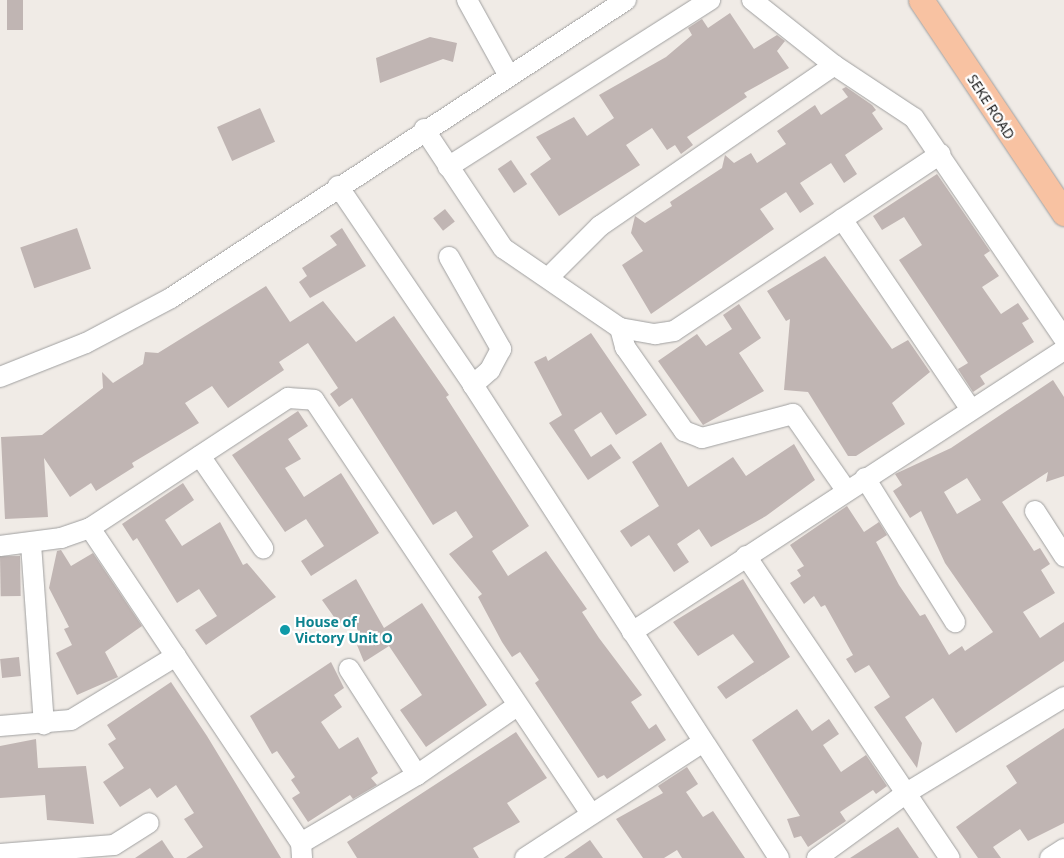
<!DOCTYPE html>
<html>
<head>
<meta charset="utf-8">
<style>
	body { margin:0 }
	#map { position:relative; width:1064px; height:858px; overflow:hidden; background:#f0ebe6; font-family:"Noto Sans",sans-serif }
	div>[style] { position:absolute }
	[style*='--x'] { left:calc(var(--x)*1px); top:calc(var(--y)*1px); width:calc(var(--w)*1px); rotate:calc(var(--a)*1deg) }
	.building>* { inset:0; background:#c0b5b3; transform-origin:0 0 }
	.roads { filter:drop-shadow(0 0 1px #a0a0a0) drop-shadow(0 0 1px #a0a0a0) }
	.minor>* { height:20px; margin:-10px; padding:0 10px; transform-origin:10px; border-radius:10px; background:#fff }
	.major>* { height:25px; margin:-12.5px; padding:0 12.5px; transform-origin:12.5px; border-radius:12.5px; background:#f8c2a2 }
	.dots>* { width:14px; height:14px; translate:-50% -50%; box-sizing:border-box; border:2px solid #fff; border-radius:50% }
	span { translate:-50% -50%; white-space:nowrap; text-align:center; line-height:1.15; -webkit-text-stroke:4.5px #fff; paint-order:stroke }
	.street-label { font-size:14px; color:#1f1f1f }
	.culture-label { font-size:14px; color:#0d838f; font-weight:700 }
	.left { translate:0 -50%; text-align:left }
</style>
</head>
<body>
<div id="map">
	<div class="building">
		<div style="left:7px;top:0;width:16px;height:30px"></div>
		<div style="clip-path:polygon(730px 13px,754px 49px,777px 35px,785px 41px,777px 51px,789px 68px,744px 93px,747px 97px,687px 137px,693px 145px,681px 154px,675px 145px,667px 150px,652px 128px,626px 145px,640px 165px,559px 216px,530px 174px,551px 159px,536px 137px,574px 117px,587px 136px,614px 118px,599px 95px,666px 57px,692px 35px,688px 28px,702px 19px,708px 28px)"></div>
		<div style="clip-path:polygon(430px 37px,457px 43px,453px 62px,443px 59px,380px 83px,376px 58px)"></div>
		<div style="clip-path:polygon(846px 87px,872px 105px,876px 110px,872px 113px,883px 129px,845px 155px,857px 174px,844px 183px,831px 163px,800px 183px,814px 204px,800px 213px,786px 192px,760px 209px,774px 229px,651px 314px,622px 265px,643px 251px,631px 233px,635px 216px,645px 223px,672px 206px,670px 202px,722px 168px,725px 155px,734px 163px,751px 153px,757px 163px,786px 144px,777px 131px,815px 105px,821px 115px,848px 97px,842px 89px)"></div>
		<div style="left:260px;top:108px;width:37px;height:47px;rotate:66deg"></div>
		<div style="left:511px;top:160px;width:29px;height:16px;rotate:56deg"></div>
		<div style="clip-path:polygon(937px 174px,990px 251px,984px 255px,999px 276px,982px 287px,1001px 314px,1018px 303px,1029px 319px,1022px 323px,1034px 342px,980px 376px,985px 384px,973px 392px,958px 369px,968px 363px,899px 260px,922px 245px,904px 217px,882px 230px,873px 216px)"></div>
		<div style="left:445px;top:209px;width:16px;height:15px;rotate:52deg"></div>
		<div style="left:77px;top:228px;width:43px;height:60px;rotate:71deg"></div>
		<div style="clip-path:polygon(342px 228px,366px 266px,310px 298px,299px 282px,307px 276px,302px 268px,337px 245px,330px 236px)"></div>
		<div style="clip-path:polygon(825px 256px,892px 349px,908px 340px,930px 372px,892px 403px,905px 424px,856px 456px,848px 456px,808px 392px,784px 390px,790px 319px,786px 321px,767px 291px)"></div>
		<div style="clip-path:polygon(266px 286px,290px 322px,323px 301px,356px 342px,394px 316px,449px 395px,446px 397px,529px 526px,492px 551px,508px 576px,546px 551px,587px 609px,582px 612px,599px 638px,642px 695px,631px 702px,649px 729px,656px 724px,666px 740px,607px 779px,604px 775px,598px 778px,535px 683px,539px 680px,520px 652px,512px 657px,502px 642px,478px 597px,482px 594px,449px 554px,473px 537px,456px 511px,433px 525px,352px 398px,339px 407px,330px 394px,338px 388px,308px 343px,279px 362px,284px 370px,228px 408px,212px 386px,185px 403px,199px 423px,132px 463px,134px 467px,96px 491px,91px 483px,70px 497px,44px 458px,48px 517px,5px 519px,1px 437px,42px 435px,103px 388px,102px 372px,113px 383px,143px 364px,145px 352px,158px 353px)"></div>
		<div style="clip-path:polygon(739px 304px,761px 338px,739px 353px,764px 391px,703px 425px,658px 361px,697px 334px,706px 346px,732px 329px,723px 315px)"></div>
		<div style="clip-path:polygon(591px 333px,647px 415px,616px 435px,601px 412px,574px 430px,591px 457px,611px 444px,621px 458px,588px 480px,549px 423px,562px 415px,534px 362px,546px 356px,548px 361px)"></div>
		<div style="clip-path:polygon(evenodd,1053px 380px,1064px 397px,1064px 476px,1046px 482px,1048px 472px,1002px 502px,1034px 551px,1040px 548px,1050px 564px,1041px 570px,1055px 593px,1023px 612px,1040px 638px,1064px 622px,1064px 661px,956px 733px,933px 698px,905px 717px,922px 743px,917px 768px,874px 707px,890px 697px,869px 665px,855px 673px,846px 659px,853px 655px,825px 605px,821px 607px,814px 596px,804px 604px,790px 583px,801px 576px,797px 570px,804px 566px,790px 545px,847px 506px,864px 532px,879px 522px,887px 535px,876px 542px,899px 585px,920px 616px,925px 614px,949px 655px,962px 646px,965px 651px,993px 632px,945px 563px,921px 511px,910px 518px,893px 491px,902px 485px,895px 474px,951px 448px,1053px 380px,967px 478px,981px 500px,957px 514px,944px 492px,967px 478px)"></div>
		<div style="clip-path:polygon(298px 411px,308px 426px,288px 439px,301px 459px,285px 468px,304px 497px,341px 473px,379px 533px,311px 576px,301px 561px,324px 546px,306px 519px,285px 532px,232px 455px)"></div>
		<div style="clip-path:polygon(661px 442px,688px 487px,733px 457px,746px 476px,794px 444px,815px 480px,766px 516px,711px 547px,699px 529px,677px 544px,689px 562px,674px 572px,649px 535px,631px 547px,620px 531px,659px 506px,632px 462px)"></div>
		<div style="clip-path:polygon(183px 483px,194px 500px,165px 520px,182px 546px,220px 522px,243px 565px,247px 563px,276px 597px,206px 645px,195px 630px,217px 616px,199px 589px,177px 603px,137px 538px,133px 541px,122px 524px)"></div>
		<div style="clip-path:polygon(61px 550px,71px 566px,93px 553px,142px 626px,105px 652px,118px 677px,77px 695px,56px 653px,72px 645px,64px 629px,69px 627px,49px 588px,57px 551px)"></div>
		<div style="left:20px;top:556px;width:40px;height:20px;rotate:89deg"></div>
		<div style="clip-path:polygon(356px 579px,384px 628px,422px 603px,487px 705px,426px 747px,400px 710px,422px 695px,389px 646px,364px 662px,357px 645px,365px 640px,349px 618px,339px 624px,322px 600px)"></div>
		<div style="clip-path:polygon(743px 579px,790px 657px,726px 699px,717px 687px,754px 662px,733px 634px,698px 656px,673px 622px)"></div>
		<div style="left:19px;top:657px;width:19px;height:19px;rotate:84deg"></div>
		<div style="clip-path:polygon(331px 662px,344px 688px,334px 695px,342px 707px,321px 722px,339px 749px,358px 737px,378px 773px,371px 778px,377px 785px,353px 799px,350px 795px,308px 822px,292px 798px,300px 793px,291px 780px,295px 777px,277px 751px,272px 754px,250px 716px)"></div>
		<div style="clip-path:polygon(171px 682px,207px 736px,281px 858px,186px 858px,203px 847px,184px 819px,194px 813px,176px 785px,157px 798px,150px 788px,120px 807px,103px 782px,124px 768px,108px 744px,116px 739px,107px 725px)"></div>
		<div style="clip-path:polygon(797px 709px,812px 731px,829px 719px,839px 734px,823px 745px,841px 772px,866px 755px,887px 786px,876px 794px,873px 790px,840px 812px,846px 821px,808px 847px,801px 836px,794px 838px,787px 819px,800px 816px,752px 740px)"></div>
		<div style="clip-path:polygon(1064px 728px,1064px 823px,1028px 841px,1020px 829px,993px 847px,1001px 858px,978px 858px,956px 827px,1017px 783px,1006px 766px)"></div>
		<div style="clip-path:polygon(516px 732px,547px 778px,507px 803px,520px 822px,473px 848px,479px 858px,357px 858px,347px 842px)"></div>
		<div style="clip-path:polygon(36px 739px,38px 768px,86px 766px,94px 824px,47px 820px,45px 795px,0 798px,0 746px)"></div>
		<div style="clip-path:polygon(687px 767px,698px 784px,686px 792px,703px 817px,713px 811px,745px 858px,682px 858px,677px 850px,664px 858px,643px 858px,616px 819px,663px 793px,658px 786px)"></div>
		<div style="clip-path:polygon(898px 827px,919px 858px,850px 858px)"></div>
		<div style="clip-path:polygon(162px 840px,174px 858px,135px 858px)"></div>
		<div style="clip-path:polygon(590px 840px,603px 858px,564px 858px)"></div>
	</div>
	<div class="roads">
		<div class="minor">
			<div style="--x:467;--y:0;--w:87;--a:61.1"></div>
			<div style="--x:752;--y:0;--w:105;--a:38.4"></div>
			<div style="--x:834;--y:65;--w:96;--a:33.5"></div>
			<div style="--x:914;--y:118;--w:267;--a:55.8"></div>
			<div style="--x:424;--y:129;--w:143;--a:56.4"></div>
			<div style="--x:503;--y:248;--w:142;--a:34.4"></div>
			<div style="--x:620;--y:328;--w:36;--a:10"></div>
			<div style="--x:655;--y:334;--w:19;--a:-9"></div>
			<div style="--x:674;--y:331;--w:320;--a:-33.6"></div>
			<div style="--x:448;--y:167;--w:311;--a:-32.5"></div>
			<div style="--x:338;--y:186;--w:240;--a:55.8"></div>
			<div style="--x:473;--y:385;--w:563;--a:57.1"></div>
			<div style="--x:842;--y:219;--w:228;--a:55.9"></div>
			<div style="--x:449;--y:257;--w:106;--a:60.5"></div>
			<div style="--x:501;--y:349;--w:24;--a:118"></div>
			<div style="--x:490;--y:370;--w:23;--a:139"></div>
			<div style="--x:548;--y:278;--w:74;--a:-45"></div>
			<div style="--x:600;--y:226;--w:284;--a:-34.5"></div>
			<div style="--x:620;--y:328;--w:20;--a:75"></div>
			<div style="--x:625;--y:347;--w:103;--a:54.9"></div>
			<div style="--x:684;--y:431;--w:19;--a:21"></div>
			<div style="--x:702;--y:438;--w:94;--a:-14.8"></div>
			<div style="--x:793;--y:414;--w:93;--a:55.1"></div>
			<div style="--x:0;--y:377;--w:92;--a:-21.6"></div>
			<div style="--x:86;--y:343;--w:96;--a:-27.9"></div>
			<div style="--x:171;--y:298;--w:544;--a:-33.22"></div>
			<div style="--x:200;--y:456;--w:112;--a:55.6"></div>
			<div style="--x:865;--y:478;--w:170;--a:58"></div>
			<div style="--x:1035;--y:511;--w:54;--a:57.2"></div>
			<div style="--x:90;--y:528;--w:379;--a:56.2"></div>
			<div style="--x:301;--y:843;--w:15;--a:86"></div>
			<div style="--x:31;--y:544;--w:181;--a:85.9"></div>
			<div style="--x:0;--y:546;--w:62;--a:-7.5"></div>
			<div style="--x:61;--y:538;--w:31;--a:-19"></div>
			<div style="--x:90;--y:528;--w:237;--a:-33.3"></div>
			<div style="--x:288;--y:398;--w:26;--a:4"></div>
			<div style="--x:314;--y:400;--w:497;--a:56.2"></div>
			<div style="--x:746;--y:556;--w:364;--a:56"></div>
			<div style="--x:632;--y:632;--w:516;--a:-33.14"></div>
			<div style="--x:349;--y:669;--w:126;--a:57.3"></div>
			<div style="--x:0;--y:726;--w:71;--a:-4.8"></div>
			<div style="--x:71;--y:720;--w:123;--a:-31.4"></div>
			<div style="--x:301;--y:843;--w:134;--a:-30.4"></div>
			<div style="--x:417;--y:775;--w:121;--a:-34.6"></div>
			<div style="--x:0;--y:854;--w:114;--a:-4.5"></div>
			<div style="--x:114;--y:845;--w:41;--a:-32.2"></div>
			<div style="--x:525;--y:858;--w:212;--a:-33.1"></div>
			<div style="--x:817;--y:858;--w:112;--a:-36"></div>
			<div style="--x:908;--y:792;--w:183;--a:-31.3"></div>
			<div style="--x:1050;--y:858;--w:17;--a:-33"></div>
		</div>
		<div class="major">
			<div style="--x:921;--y:0;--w:257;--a:56.1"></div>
		</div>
	</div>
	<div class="dots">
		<div style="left:285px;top:630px;background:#0f9aa8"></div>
	</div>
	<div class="street-label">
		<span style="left:991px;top:107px;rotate:57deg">SEKE ROAD</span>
	</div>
	<div class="culture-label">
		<span class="left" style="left:295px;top:630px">House of<br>Victory Unit O</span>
	</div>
</div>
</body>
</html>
